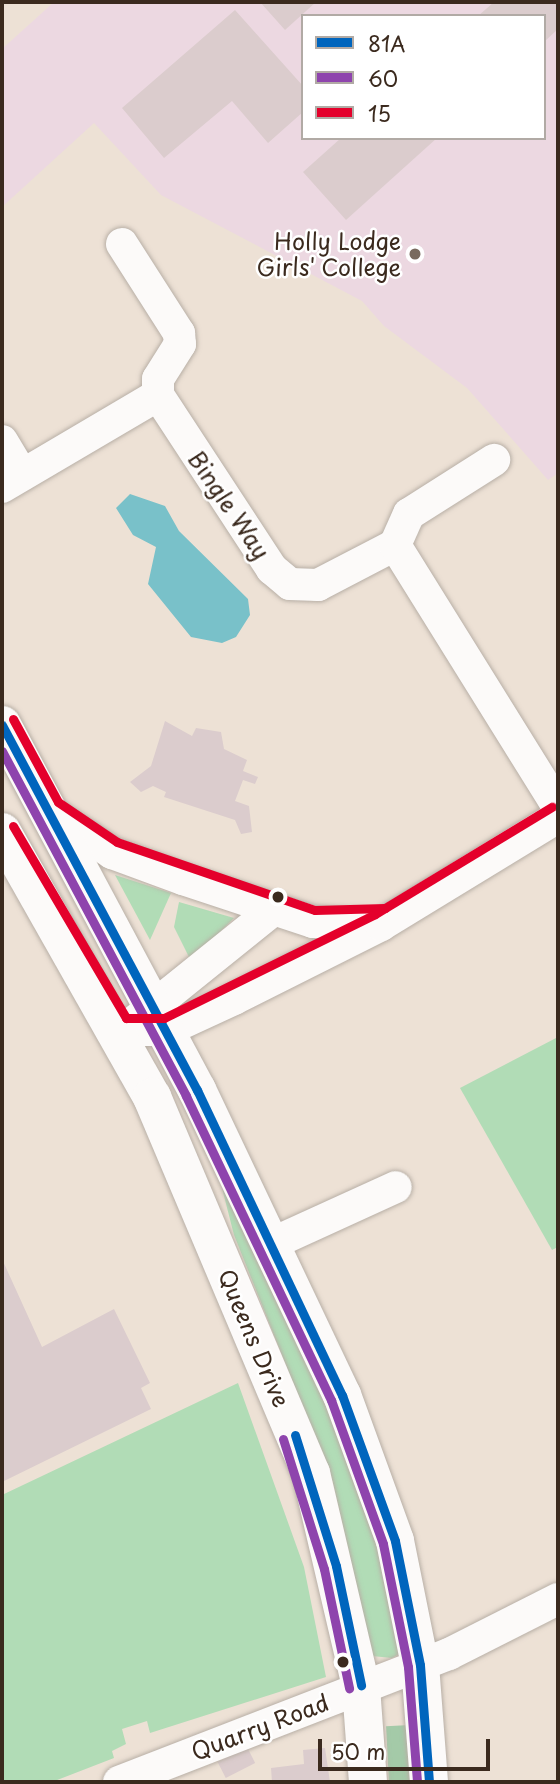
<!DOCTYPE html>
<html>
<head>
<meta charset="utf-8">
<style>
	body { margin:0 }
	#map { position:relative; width:560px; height:1784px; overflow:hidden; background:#ede1d5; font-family:"Playpen Sans",sans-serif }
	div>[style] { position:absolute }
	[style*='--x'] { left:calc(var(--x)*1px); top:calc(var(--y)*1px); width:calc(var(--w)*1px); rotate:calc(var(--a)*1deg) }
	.built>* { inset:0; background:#ecd8e1 }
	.green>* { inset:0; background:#b1dcb6 }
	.forest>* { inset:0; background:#a4caa8; transform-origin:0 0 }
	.water>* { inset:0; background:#79c1c9 }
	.building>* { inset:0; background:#dbcccd; transform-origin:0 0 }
	.roads { filter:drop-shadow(0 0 2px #b8afa6) drop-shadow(0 0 2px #b8afa6) }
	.minor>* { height:32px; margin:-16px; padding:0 16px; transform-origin:16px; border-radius:16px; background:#fcfaf9 }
	.highway>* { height:38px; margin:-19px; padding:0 19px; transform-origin:19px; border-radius:19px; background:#fcfaf9 }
	.bus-1>* { height:9px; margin:-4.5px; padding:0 4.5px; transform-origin:4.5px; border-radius:4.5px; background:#0065bd }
	.bus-2>* { height:9px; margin:-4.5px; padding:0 4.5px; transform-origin:4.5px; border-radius:4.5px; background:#8e44ad }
	.bus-3>* { height:9px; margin:-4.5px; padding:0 4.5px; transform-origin:4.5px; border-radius:4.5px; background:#e4002b }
	.dots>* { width:19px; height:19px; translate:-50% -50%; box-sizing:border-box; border:4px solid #fff; border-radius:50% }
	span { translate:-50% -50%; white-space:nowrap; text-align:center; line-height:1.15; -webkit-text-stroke:5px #fff; paint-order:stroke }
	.poi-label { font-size:23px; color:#3b2a1e }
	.right { translate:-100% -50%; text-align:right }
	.street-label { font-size:23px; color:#3b2a1e }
	.frame { position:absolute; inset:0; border:4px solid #3b2a1e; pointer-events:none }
	.legend { position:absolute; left:301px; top:14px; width:245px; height:126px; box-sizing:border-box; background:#fff; border:2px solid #b1aaa5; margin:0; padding:9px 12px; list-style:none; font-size:21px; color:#3b2a1e }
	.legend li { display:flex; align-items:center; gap:14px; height:35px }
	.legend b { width:35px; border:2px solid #b1aaa5 }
	.scale { position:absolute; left:318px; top:1739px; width:172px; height:32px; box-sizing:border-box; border:4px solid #3b2a1e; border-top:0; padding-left:9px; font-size:21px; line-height:24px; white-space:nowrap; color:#3b2a1e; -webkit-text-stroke:5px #fff; paint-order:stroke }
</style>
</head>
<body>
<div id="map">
	<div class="built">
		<div style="clip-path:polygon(evenodd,54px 2px,558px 2px,558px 473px,548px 480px,467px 388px,384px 326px,362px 301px,161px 195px,94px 123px,2px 207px,2px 49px,54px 2px,303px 16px,544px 16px,544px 138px,303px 138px,303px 16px)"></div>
	</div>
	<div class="green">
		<div style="clip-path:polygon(115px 875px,171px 893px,150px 940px)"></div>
		<div style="clip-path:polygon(179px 902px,234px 918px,191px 961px,174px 927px)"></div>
		<div style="clip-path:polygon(558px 1037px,558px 1247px,552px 1250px,460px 1088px)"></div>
		<div style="clip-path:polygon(222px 1188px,309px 1358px,378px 1549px,399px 1654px,392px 1658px,372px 1656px,333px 1483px,234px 1235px)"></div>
		<div style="clip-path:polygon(238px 1383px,304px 1567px,326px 1677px,150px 1733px,147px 1721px,122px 1729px,126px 1744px,112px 1751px,114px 1758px,52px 1782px,2px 1782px,2px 1495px)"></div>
	</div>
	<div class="forest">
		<div style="left:410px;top:1725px;width:57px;height:24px;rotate:87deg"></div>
	</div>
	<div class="water">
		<div style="clip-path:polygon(130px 494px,165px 506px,179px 531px,248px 599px,250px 615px,236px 637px,222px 643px,191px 637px,148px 584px,156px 547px,133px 535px,116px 508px)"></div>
	</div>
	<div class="building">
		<div style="clip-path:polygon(260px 2px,316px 2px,285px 30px)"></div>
		<div style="clip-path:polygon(494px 2px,558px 2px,558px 29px,544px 42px,544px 16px,478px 16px)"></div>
		<div style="clip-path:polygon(235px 10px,303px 86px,303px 112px,268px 143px,232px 101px,164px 158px,122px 108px)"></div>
		<div style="clip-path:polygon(341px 138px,437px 138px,346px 220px,303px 172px)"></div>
		<div style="clip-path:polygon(165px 721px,192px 736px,196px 728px,221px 732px,224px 749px,247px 760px,243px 771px,258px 777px,255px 784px,243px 780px,235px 801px,249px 806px,252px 832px,241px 834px,235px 820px,164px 797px,166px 792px,153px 786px,141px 792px,130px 782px,151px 766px)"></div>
		<div style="clip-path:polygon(2px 1259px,42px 1347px,114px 1309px,150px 1383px,141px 1388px,151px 1409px,2px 1482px)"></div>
		<div style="left:247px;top:1747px;width:18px;height:33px;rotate:63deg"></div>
		<div style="clip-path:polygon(325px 1748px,330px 1782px,272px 1782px,271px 1768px,304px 1764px,303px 1750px)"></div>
	</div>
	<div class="roads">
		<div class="minor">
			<div style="--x:122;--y:244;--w:106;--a:57.4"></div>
			<div style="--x:179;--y:333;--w:11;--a:85"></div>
			<div style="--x:180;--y:344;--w:41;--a:122.2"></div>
			<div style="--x:158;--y:379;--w:16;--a:90"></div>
			<div style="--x:158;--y:395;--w:208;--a:56.8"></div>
			<div style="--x:272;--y:569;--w:23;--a:40"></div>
			<div style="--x:290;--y:584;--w:28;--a:2"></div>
			<div style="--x:318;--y:585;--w:87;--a:-27.5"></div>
			<div style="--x:395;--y:545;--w:309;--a:58.1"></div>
			<div style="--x:2;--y:441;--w:39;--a:59"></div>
			<div style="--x:2;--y:487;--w:181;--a:-30.5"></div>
			<div style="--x:395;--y:545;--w:34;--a:-66"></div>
			<div style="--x:409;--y:514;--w:101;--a:-32.4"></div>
			<div style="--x:49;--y:811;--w:76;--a:33.7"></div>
			<div style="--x:112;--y:853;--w:76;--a:20.1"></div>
			<div style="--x:183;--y:879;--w:137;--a:18.3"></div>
			<div style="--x:313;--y:922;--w:59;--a:2.9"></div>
			<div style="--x:135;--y:1021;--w:177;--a:-38.8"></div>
			<div style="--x:119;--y:1030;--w:48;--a:0"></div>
			<div style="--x:167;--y:1030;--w:74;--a:-24.8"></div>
			<div style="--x:234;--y:999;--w:165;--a:-26.7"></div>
			<div style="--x:381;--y:925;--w:207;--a:-31.4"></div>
			<div style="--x:271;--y:1244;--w:137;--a:-24.5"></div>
			<div style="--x:119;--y:1782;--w:354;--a:-21.2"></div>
			<div style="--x:449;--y:1654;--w:122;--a:-26.8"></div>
		</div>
		<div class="highway">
			<div style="--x:2;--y:725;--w:414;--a:61.9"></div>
			<div style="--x:197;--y:1090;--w:338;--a:64.6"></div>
			<div style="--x:342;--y:1395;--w:155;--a:70"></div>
			<div style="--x:395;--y:1541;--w:126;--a:78.6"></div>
			<div style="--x:420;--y:1665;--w:117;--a:85.6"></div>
			<div style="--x:2;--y:832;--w:305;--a:60.5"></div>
			<div style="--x:152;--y:1097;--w:408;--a:67.1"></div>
			<div style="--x:311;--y:1473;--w:220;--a:76.8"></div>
			<div style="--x:361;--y:1687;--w:95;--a:85.8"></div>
		</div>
	</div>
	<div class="bus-1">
		<div style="--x:2;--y:725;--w:414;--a:61.9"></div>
		<div style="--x:197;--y:1090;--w:338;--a:64.6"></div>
		<div style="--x:342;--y:1395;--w:155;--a:70"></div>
		<div style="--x:395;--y:1541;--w:126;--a:78.6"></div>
		<div style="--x:420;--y:1665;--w:117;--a:85.6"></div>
		<div style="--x:295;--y:1435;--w:137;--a:72.6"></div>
		<div style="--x:336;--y:1566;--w:122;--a:78.1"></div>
	</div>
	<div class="bus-2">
		<div style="--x:2;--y:751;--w:391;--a:61.9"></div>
		<div style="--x:186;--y:1096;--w:337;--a:64.5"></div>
		<div style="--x:331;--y:1400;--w:153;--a:70.1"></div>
		<div style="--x:383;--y:1544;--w:126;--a:78.5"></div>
		<div style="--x:408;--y:1667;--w:115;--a:85.5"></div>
		<div style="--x:283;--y:1439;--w:136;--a:72.5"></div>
		<div style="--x:324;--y:1569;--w:122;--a:78.1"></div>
	</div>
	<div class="bus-3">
		<div style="--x:13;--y:719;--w:94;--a:61.5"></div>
		<div style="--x:58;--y:802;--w:71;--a:34.1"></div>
		<div style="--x:117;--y:842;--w:209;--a:19"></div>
		<div style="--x:315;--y:910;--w:70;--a:-1.6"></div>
		<div style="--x:13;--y:826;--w:223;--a:59.5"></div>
		<div style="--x:126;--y:1018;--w:38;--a:0"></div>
		<div style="--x:164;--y:1018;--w:235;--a:-26.2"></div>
		<div style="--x:375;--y:914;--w:207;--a:-31.2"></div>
	</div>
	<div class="dots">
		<div style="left:415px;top:254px;background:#796a5e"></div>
		<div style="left:278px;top:897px;background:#3b2a1e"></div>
		<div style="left:343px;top:1662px;background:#3b2a1e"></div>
	</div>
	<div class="poi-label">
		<span class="right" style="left:401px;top:254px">Holly Lodge<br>Girls' College</span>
	</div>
	<div class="street-label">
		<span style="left:229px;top:505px;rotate:56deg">Bingle Way</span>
		<span style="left:254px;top:1338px;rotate:67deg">Queens Drive</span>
		<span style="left:260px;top:1727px;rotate:-21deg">Quarry Road</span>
	</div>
	<div class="frame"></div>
	<ul class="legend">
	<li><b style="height:9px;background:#0065bd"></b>81A</li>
	<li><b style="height:9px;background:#8e44ad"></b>60</li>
	<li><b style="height:9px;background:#e4002b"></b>15</li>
	</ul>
	<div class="scale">50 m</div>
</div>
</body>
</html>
